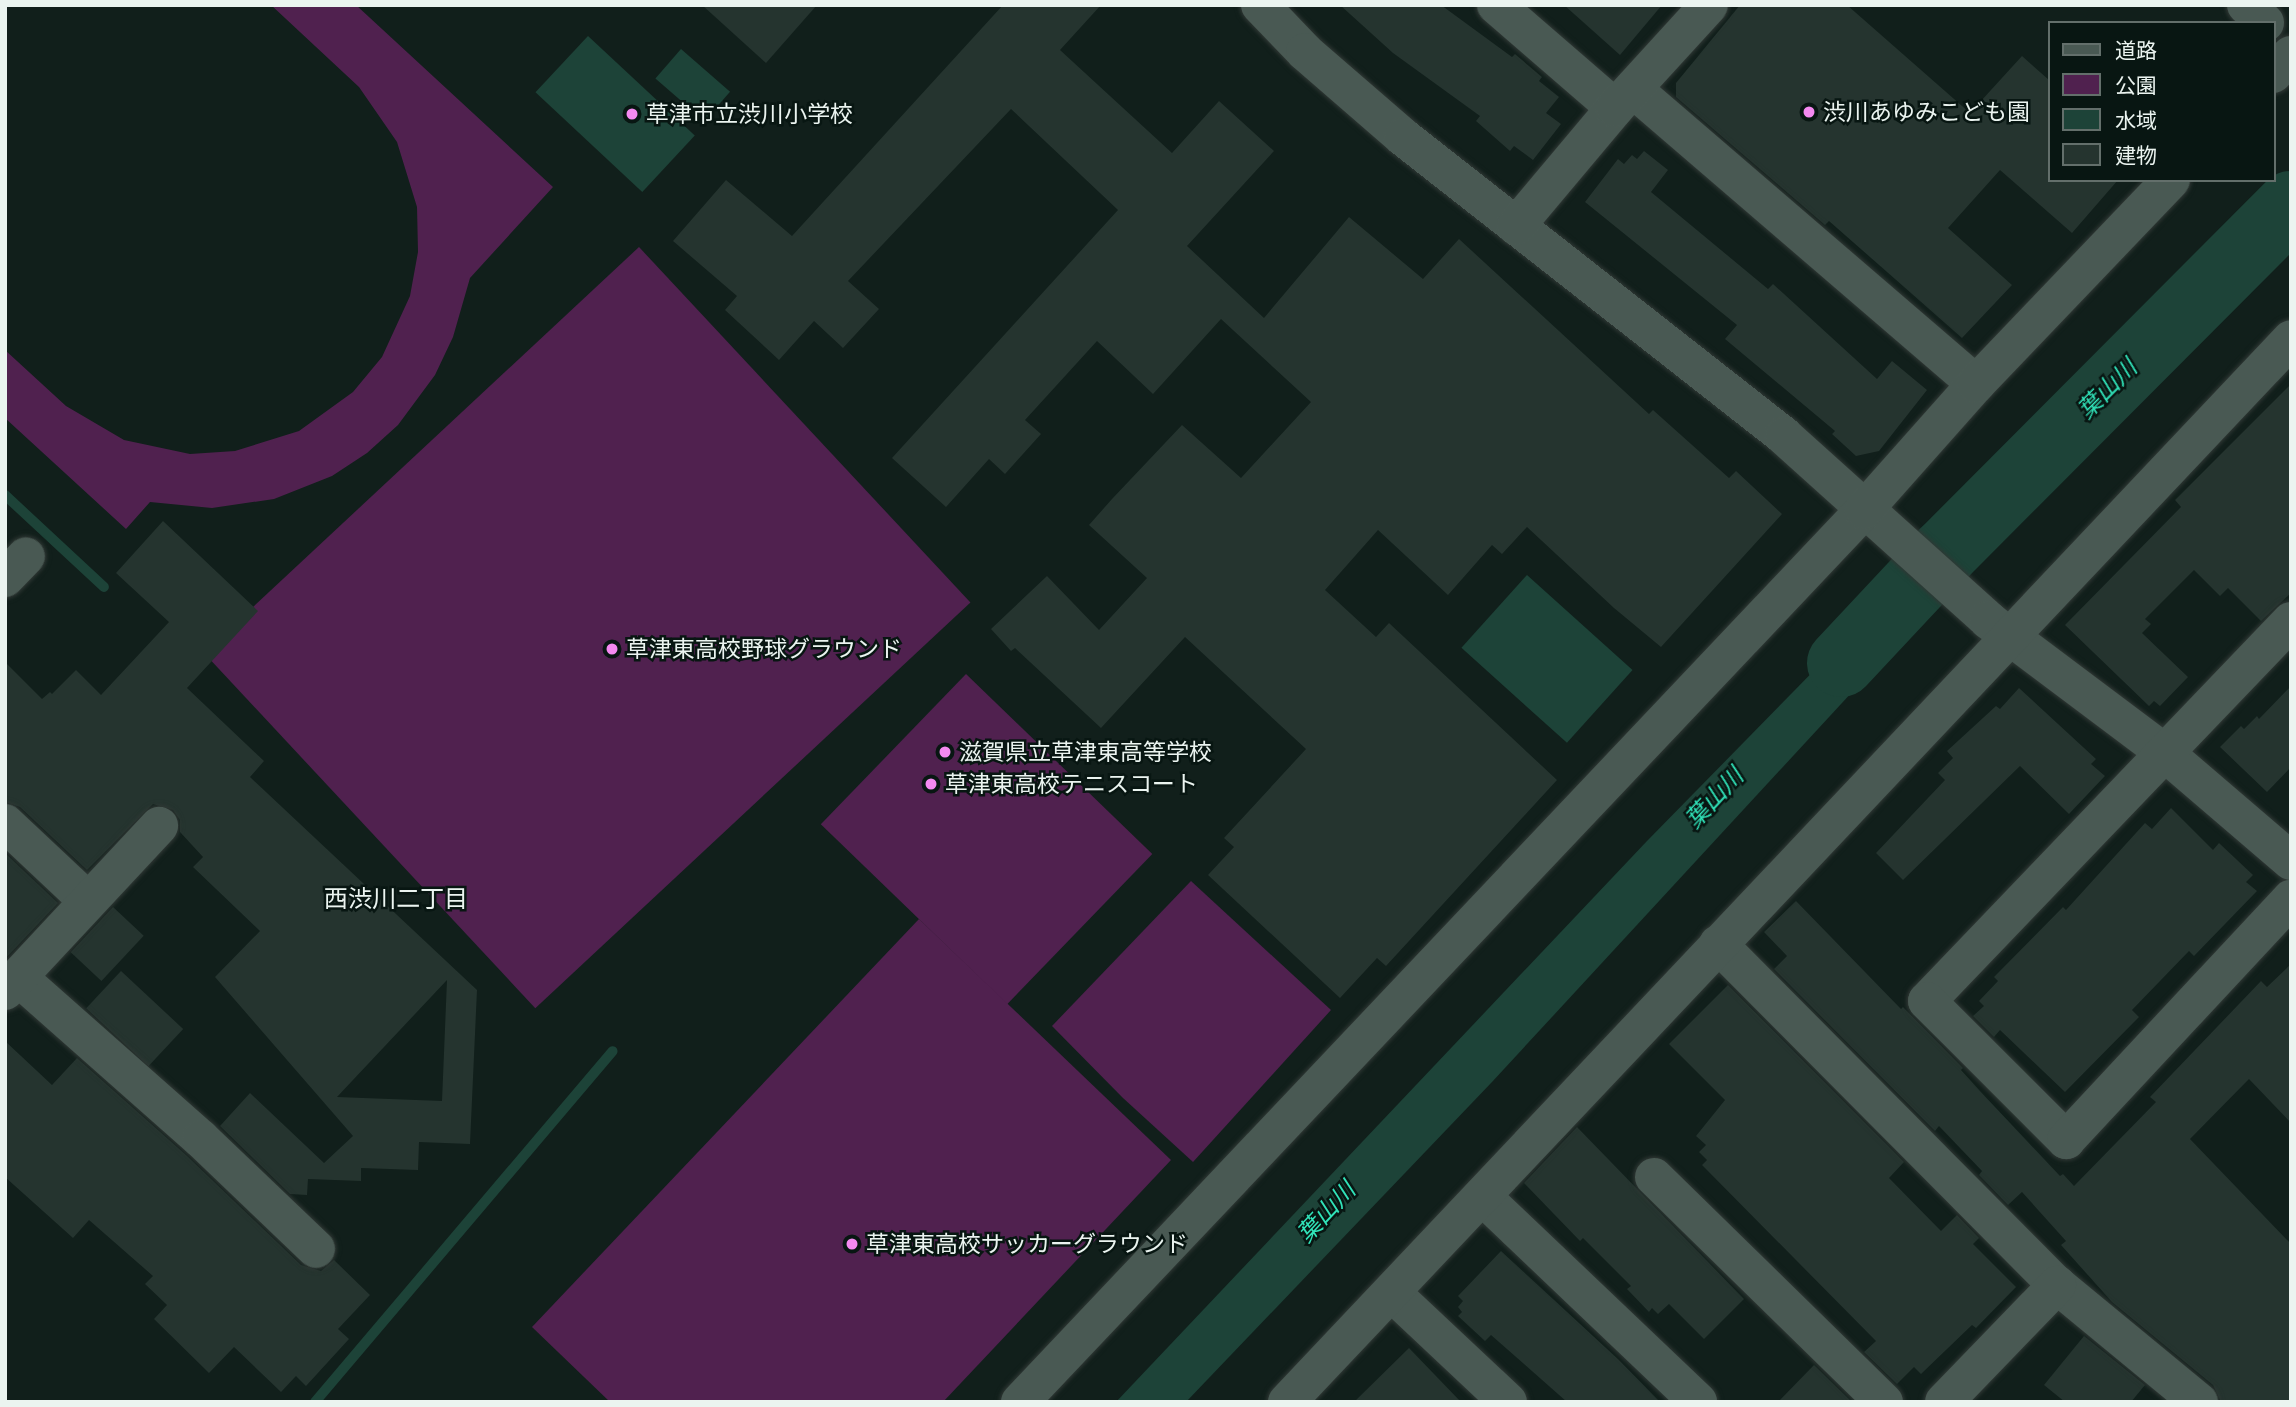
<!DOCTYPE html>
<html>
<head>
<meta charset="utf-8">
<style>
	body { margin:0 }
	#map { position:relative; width:2296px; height:1407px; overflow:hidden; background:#111f1b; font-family:"Archivo Narrow","Noto Sans JP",sans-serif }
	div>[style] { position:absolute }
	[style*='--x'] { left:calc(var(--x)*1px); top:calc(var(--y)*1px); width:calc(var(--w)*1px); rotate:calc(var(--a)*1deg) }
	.green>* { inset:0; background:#50214f; transform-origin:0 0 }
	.water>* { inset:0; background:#1d4338; transform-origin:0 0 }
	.stream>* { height:10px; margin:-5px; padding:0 5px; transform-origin:5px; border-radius:5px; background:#1d4338 }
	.river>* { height:68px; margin:-34px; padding:0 34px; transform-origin:34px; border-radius:34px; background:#1d4338 }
	.building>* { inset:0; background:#25342f; transform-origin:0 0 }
	.roads { filter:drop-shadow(0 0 2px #303835) drop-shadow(0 0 2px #303835) }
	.minor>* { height:38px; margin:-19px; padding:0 19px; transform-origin:19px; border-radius:19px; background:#495953 }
	.dots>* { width:19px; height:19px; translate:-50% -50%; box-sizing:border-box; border:4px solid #081612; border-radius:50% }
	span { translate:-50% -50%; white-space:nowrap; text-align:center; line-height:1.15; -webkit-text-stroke:5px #081612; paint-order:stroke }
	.poi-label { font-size:23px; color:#ebf4f0 }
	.left { translate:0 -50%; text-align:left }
	.water-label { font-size:24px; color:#31e3b9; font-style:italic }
	.neighbourhood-label { font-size:24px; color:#ebf4f0 }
	.frame { position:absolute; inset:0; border:7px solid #ebf4f0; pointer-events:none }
	.legend { position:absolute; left:2048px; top:21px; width:228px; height:161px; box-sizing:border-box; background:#081612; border:2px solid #636f6b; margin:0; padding:9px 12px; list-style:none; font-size:21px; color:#ebf4f0 }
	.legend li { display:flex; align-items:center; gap:14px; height:35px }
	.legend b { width:35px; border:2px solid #636f6b }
</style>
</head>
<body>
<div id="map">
	<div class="green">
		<div style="clip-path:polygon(271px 5px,356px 5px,553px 187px,470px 278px,453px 337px,435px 375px,398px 425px,367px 453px,332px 476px,274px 499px,212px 508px,150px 502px,126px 529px,5px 418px,5px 350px,66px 406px,124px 440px,190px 454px,235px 451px,299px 431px,353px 392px,382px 357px,410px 296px,418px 252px,417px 207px,397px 142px,359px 87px)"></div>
		<div style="left:639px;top:247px;width:486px;height:595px;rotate:47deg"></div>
		<div style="left:966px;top:674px;width:259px;height:209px;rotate:44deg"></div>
		<div style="clip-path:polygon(1191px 881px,1331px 1010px,1193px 1162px,1123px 1098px,1052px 1026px)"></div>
		<div style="clip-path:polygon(919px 919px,1171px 1160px,943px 1402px,610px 1402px,532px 1327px)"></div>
	</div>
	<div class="water">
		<div style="left:588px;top:36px;width:146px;height:77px;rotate:43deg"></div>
		<div style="left:681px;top:49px;width:65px;height:39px;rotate:41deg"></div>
		<div style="left:1527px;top:575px;width:142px;height:98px;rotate:42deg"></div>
		<div style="clip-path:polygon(1895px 588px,1926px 612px,1492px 1082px,1186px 1402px,1116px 1402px,1647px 841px)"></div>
	</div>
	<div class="stream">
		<div style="--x:5;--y:495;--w:135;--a:42.9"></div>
		<div style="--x:315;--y:1402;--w:460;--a:-49.7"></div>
	</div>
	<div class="river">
		<div style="--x:1841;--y:663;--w:152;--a:-46.9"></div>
		<div style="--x:1945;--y:552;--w:490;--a:-45.1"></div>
	</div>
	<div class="building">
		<div style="clip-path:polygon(702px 5px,817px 5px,766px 63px)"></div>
		<div style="clip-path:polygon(1003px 5px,1101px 5px,1060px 50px,1172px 153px,1219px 101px,1274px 151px,1187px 246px,1264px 318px,1349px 217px,1423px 279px,1459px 239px,1649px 414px,1653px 410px,1729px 478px,1736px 471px,1782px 514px,1661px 647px,1614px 608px,1527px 527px,1502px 554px,1492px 545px,1448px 595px,1378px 530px,1325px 590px,1376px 637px,1389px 623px,1557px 780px,1386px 966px,1377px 958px,1340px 998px,1208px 875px,1234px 847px,1224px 838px,1306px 749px,1185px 637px,1101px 728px,1015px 648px,1011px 651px,991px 629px,1047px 576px,1099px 630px,1147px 578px,1089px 525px,1112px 499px,1182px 425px,1241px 478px,1311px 402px,1221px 319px,1153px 394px,1097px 341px,1025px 420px,1041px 434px,1005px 474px,989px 459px,946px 507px,892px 458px,1118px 210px,1011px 109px,848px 281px,879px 309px,843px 348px,814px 321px,779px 360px,725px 310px,737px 296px,673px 241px,726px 180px,792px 236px)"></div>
		<div style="clip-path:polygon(1340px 5px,1441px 5px,1512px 57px,1515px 54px,1542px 77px,1539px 81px,1559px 97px,1546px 113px,1561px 124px,1533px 160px,1514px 146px,1510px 151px,1476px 121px,1480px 116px,1393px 53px)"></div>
		<div style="clip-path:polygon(1564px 5px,1662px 5px,1620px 55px)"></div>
		<div style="clip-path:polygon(1740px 5px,1847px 5px,1970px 113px,2022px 56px,2049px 80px,2049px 180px,2118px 180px,2072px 233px,2000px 170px,1948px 228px,2012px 285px,1962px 338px,1829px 221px,1825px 225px,1676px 97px,1676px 83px)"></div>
		<div style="clip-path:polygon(1644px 151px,1668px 170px,1651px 192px,1768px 289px,1773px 284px,1877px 379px,1892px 361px,1927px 390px,1879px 451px,1856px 456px,1832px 434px,1835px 431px,1725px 339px,1737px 325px,1585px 202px,1618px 159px,1624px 164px,1632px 155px,1637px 159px)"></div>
		<div style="clip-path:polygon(2291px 384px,2291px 593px,2261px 621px,2228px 588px,2220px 596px,2194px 570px,2145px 619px,2151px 624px,2142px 633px,2188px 677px,2160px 706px,2154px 701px,2149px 706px,2065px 625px,2181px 507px,2175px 500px)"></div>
		<div style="clip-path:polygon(evenodd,163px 521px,258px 611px,187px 688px,264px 761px,250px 777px,477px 990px,470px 1144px,419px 1142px,418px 1170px,361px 1168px,361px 1181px,308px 1179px,307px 1195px,290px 1194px,220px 1126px,250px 1093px,324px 1163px,353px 1136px,215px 977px,260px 931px,193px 867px,203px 857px,180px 832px,180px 820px,173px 810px,153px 804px,87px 870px,20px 807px,5px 802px,5px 662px,42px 699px,50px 692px,52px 694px,76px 670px,101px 695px,169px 622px,116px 573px,163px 521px,447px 980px,442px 1101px,337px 1097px,447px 980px)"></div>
		<div style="clip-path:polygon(2291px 686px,2291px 767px,2267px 792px,2220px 747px,2241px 726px,2244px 729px,2257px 716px,2259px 719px)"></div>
		<div style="clip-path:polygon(2019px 688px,2096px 759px,2091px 764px,2105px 776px,2069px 814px,2020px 766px,1903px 880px,1876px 853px,1945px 780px,1938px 773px,1953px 758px,1947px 751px,1996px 706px,2000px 709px)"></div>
		<div style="clip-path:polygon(2171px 808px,2213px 850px,2219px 843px,2253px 875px,2246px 882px,2257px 891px,2194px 956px,2189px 951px,2132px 1010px,2139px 1017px,2065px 1092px,2000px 1030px,1994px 1037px,1973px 1016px,1984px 1006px,1979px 1001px,1998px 981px,1994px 977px,2063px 907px,2066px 910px,2145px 823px,2152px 829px)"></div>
		<div style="clip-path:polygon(5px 853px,58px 903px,5px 959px)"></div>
		<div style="clip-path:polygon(1796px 901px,1901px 1009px,1903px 1007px,1963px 1068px,1961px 1070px,1980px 1091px,2060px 1176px,2063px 1174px,2074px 1186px,2156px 1102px,2150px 1097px,2261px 981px,2267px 987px,2291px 964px,2291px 1123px,2249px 1079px,2190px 1139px,2291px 1244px,2291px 1402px,2220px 1400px,2213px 1385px,2112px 1302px,2061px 1245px,2066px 1241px,2022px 1192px,2008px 1205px,1979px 1175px,1982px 1171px,1939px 1126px,1935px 1131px,1774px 969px,1787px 956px,1764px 932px)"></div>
		<div style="left:113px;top:907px;width:42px;height:62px;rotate:43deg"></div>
		<div style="left:121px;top:971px;width:85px;height:51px;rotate:43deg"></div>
		<div style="clip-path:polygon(1728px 985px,1904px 1162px,1889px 1178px,1941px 1231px,1957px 1215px,1979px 1238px,1973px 1244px,2016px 1287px,1976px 1328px,1972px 1325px,1921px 1374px,1914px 1367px,1897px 1384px,1864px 1352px,1876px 1341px,1702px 1165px,1707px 1160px,1699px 1152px,1706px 1145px,1696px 1136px,1725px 1100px,1669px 1044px)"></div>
		<div style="clip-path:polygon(5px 1041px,52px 1085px,77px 1058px,186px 1155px,301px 1265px,321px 1271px,334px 1260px,370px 1295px,338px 1329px,349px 1339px,306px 1386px,296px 1376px,281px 1392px,234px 1347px,209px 1373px,154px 1319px,167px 1305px,145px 1284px,153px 1276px,89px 1220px,73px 1238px,5px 1177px)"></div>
		<div style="clip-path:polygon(1577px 1127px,1744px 1299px,1704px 1339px,1669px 1304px,1658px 1314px,1652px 1308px,1649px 1312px,1627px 1289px,1631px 1286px,1583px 1238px,1580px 1241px,1524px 1183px)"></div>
		<div style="clip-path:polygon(1501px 1251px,1618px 1359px,1660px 1402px,1567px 1402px,1491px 1335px,1485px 1341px,1458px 1316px,1462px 1312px,1458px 1307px,1463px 1301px,1458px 1296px)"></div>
		<div style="clip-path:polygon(2084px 1336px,2145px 1385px,2131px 1402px,2065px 1402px,2044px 1385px)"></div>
		<div style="clip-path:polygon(1409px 1348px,1461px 1402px,1354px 1402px)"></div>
		<div style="clip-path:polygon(1814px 1365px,1852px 1402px,1778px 1402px)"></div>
	</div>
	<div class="roads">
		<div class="minor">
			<div style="--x:1260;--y:5;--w:65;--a:46.2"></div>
			<div style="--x:1305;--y:52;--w:130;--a:40.9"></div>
			<div style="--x:1403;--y:137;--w:484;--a:38.1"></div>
			<div style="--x:1784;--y:436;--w:275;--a:42"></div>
			<div style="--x:1988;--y:620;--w:221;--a:36.9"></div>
			<div style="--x:2165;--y:753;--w:166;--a:40.6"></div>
			<div style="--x:1496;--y:5;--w:157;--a:40.9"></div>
			<div style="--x:2246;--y:5;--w:26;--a:43"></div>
			<div style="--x:2273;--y:74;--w:26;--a:-47"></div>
			<div style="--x:1633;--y:89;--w:452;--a:40.7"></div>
			<div style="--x:1516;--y:226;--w:154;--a:-50"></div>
			<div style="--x:1615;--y:108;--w:139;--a:-47.6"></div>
			<div style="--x:5;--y:578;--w:30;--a:-46"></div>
			<div style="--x:2291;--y:621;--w:526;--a:133.77"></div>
			<div style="--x:1927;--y:1001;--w:197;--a:45"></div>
			<div style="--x:2066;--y:1140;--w:330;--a:-47"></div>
			<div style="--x:5;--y:823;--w:114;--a:43.2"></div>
			<div style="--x:1718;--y:944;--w:481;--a:45.2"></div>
			<div style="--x:2057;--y:1285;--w:184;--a:39.5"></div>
			<div style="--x:19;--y:978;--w:243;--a:41.5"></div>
			<div style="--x:201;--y:1139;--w:159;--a:43.7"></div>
			<div style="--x:5;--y:991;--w:226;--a:-47"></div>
			<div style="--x:1654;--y:1177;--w:322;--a:44.4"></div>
			<div style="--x:1483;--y:1197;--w:297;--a:43.6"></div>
			<div style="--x:1392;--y:1293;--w:159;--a:43.2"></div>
			<div style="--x:1020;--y:1402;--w:1228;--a:-46.58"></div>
			<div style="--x:1864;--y:510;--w:169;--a:-48.4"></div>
			<div style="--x:1976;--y:384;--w:282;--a:-46.3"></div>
			<div style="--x:1287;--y:1402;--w:1462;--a:-46.63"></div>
			<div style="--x:1944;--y:1402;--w:163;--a:-46"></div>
		</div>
	</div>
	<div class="dots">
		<div style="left:1809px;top:112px;background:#f489f0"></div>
		<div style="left:632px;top:114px;background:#f489f0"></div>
		<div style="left:612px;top:649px;background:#f489f0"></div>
		<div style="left:945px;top:752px;background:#f489f0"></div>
		<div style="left:931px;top:784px;background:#f489f0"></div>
		<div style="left:852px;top:1244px;background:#f489f0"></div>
	</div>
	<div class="poi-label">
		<span class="left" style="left:1823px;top:112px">渋川あゆみこども園</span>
		<span class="left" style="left:646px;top:114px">草津市立渋川小学校</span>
		<span class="left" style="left:626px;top:649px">草津東高校野球グラウンド</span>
		<span class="left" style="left:959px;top:752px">滋賀県立草津東高等学校</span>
		<span class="left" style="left:945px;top:784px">草津東高校テニスコート</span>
		<span class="left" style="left:866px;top:1244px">草津東高校サッカーグラウンド</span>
	</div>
	<div class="water-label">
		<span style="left:2107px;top:389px;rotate:-45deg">葉山川</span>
		<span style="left:1714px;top:798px;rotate:-47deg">葉山川</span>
		<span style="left:1326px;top:1212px;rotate:-47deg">葉山川</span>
	</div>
	<div class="neighbourhood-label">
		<span style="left:396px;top:899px">西渋川二丁目</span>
	</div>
	<div class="frame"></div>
	<ul class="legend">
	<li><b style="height:9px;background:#495953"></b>道路</li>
	<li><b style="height:19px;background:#50214f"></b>公園</li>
	<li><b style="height:19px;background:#1d4338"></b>水域</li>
	<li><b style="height:19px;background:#25342f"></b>建物</li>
	</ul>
</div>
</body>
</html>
